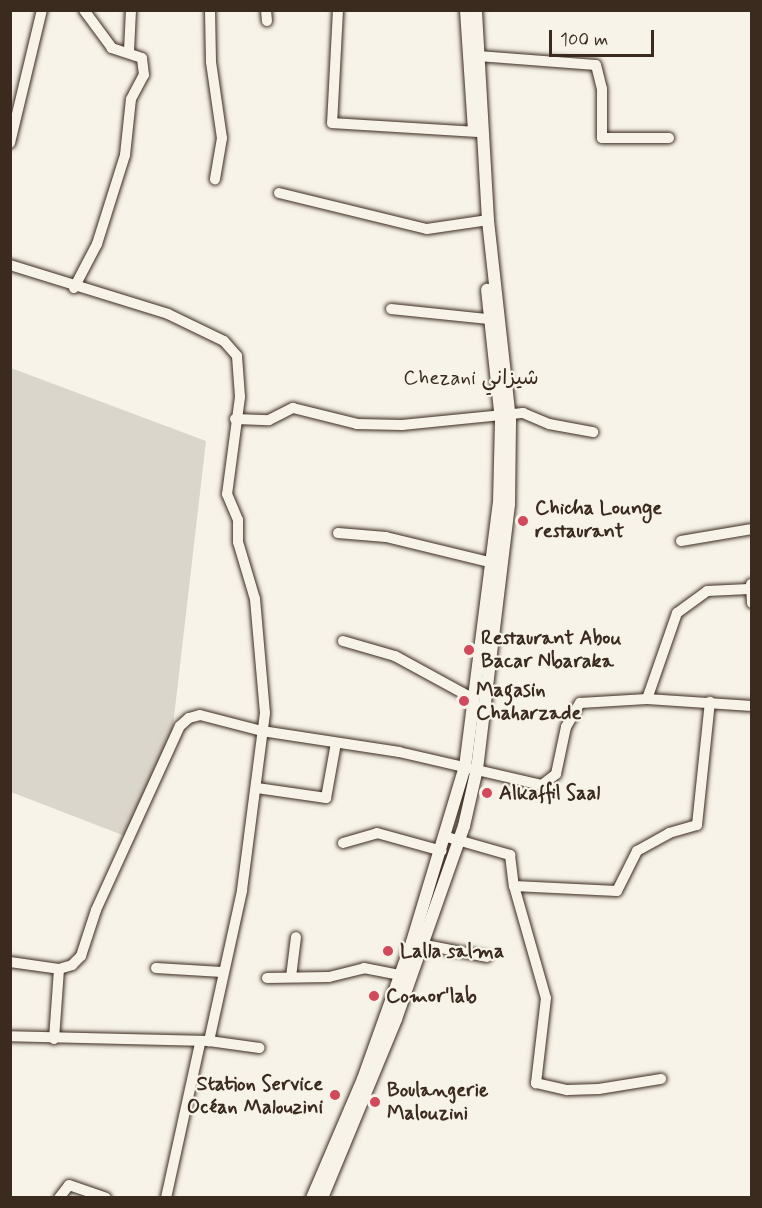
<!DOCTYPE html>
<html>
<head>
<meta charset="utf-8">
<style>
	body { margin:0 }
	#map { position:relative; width:762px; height:1208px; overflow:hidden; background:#f7f3e8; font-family:Mynerve,"Playpen Sans Arabic",sans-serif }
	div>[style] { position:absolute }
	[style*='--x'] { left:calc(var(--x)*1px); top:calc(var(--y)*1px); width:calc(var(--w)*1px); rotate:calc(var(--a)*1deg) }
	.green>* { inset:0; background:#dbd6cb }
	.roads { filter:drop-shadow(0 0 2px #3b2a1e) drop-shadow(0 0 2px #3b2a1e) }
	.minor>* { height:10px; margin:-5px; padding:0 5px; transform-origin:5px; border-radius:5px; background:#f7f3e8 }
	.major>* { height:12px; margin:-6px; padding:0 6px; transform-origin:6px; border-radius:6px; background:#f7f3e8 }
	.dots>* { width:16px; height:16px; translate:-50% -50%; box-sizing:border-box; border:3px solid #f7f3e8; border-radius:50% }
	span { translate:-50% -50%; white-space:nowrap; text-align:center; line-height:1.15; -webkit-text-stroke:4.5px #f7f3e8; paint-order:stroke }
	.poi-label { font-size:20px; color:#3b2a1e; font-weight:700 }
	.left { translate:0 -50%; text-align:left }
	.right { translate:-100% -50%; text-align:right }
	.neighbourhood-label { font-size:21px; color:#3b2a1e }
	.frame { position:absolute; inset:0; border:12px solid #3b2a1e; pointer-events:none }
	.scale { position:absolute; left:549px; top:30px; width:105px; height:27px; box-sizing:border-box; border:3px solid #3b2a1e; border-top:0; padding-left:8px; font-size:18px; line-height:21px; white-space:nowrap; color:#3b2a1e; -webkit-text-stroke:4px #f7f3e8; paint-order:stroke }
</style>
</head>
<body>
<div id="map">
	<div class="green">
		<div style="clip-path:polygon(11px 368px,206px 441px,171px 743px,130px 838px,11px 792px)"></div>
	</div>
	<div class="roads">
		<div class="minor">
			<div style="--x:210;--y:10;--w:52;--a:88.9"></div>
			<div style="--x:211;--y:62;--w:77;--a:81.8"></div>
			<div style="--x:222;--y:138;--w:42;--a:99.7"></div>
			<div style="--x:266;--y:10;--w:11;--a:85"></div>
			<div style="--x:338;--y:10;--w:113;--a:93"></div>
			<div style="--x:332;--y:123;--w:149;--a:3.5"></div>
			<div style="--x:129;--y:51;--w:41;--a:-87.2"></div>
			<div style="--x:478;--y:56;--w:118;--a:4.4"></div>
			<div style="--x:596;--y:65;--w:25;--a:76"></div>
			<div style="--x:602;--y:89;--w:49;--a:90"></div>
			<div style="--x:602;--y:138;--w:67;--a:0"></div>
			<div style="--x:10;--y:143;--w:137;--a:-76.5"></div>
			<div style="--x:279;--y:193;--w:152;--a:13.7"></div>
			<div style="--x:427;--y:229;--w:62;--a:-8.4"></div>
			<div style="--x:10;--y:265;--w:165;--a:17.2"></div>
			<div style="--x:168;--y:314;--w:62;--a:25.7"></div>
			<div style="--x:224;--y:341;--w:20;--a:49"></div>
			<div style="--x:237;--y:356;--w:41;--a:85.8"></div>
			<div style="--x:240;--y:397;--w:98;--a:97.6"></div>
			<div style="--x:227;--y:494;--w:28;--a:67"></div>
			<div style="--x:238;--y:520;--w:22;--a:90"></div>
			<div style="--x:238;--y:542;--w:59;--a:73.4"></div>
			<div style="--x:255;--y:599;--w:114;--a:85"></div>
			<div style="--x:265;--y:713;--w:179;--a:97.4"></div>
			<div style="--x:242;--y:891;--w:154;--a:102.4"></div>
			<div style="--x:209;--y:1041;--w:199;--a:-178.6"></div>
			<div style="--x:74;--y:288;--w:50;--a:-62.4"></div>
			<div style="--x:97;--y:244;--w:93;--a:-72.5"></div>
			<div style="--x:125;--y:155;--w:56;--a:-83.9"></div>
			<div style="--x:131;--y:99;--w:27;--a:-62"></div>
			<div style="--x:144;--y:75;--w:17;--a:-97"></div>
			<div style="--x:142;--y:58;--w:32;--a:-162"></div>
			<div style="--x:112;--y:48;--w:47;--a:-126.4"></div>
			<div style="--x:391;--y:309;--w:108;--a:5.9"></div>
			<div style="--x:235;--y:419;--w:34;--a:2"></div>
			<div style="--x:269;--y:420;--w:27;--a:-27"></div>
			<div style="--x:293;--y:408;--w:66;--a:14"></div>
			<div style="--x:357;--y:424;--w:45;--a:1.3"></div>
			<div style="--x:402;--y:425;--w:122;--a:-5.7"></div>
			<div style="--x:523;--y:413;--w:28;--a:23"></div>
			<div style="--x:549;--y:424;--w:45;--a:10.3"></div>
			<div style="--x:338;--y:533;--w:48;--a:4.8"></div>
			<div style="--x:386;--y:537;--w:115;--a:13.6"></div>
			<div style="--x:681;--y:541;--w:72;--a:-9.6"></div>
			<div style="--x:751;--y:584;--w:19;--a:87"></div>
			<div style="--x:343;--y:641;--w:54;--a:16.1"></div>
			<div style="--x:395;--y:656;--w:90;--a:28.6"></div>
			<div style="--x:647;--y:699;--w:91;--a:-70.8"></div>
			<div style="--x:677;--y:613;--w:37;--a:-36"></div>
			<div style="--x:707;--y:591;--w:42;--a:-2.7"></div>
			<div style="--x:257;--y:788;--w:70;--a:8.2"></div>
			<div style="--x:326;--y:798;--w:56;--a:-79.7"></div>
			<div style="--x:447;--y:837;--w:66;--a:15.9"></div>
			<div style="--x:510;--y:855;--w:31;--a:83"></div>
			<div style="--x:514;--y:886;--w:116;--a:74.1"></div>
			<div style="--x:546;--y:998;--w:86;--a:96.7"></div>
			<div style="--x:536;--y:1083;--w:32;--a:13"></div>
			<div style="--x:567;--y:1090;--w:32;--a:-2"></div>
			<div style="--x:599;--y:1089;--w:63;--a:-9.2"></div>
			<div style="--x:343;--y:843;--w:35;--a:-16"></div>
			<div style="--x:377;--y:833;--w:67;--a:15.5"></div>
			<div style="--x:514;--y:886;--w:103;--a:2.8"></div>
			<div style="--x:617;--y:891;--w:45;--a:-63.4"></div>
			<div style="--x:637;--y:851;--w:37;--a:-29"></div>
			<div style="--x:669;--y:833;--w:29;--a:-16"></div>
			<div style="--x:697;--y:825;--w:124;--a:-84"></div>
			<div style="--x:415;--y:943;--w:73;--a:11"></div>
			<div style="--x:10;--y:962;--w:49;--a:8.1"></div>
			<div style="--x:59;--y:969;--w:14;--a:-17"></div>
			<div style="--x:72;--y:965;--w:13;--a:-45"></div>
			<div style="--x:81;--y:956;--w:48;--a:-71.9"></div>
			<div style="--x:96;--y:910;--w:202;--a:-65.5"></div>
			<div style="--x:180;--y:726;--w:12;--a:-42"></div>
			<div style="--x:189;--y:718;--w:11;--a:-15"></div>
			<div style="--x:200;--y:715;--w:64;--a:14.5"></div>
			<div style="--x:262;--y:731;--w:139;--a:8.7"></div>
			<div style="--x:399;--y:752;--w:147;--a:13"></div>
			<div style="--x:542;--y:785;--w:18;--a:-38"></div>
			<div style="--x:556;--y:774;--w:48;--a:-78"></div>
			<div style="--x:566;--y:727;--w:28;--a:-60"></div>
			<div style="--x:580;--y:703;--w:67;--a:-3.4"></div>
			<div style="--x:647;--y:699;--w:105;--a:3.8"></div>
			<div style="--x:156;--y:968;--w:66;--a:3.5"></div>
			<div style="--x:291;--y:977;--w:40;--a:-82.9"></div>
			<div style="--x:267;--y:978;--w:62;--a:-0.9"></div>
			<div style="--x:329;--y:977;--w:36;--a:-14"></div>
			<div style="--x:364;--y:968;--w:37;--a:11"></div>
			<div style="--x:54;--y:1039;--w:70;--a:-85.9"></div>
			<div style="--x:209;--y:1041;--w:51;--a:7.8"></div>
			<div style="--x:59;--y:1198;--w:16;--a:-52"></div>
			<div style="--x:69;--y:1185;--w:39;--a:19"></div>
			<div style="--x:166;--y:1198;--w:159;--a:-77.6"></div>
		</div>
		<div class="major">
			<div style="--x:466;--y:10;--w:119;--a:86.2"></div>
			<div style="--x:312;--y:1198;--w:129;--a:-66.8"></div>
			<div style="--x:363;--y:1079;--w:145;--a:-70.3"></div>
			<div style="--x:412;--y:942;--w:183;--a:-73.2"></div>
			<div style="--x:465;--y:767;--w:266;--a:-82.7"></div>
			<div style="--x:499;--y:503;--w:83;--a:-88.6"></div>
			<div style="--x:501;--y:420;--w:131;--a:-96.1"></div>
			<div style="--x:322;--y:1198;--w:194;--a:-67.5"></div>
			<div style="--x:396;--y:1019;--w:205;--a:-70.6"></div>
			<div style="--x:464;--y:826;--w:58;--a:-77.2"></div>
			<div style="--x:477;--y:769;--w:267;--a:-83.1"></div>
			<div style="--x:509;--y:504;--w:84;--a:-89.3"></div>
			<div style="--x:510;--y:420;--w:201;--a:-96.3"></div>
			<div style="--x:488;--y:220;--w:210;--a:-93.3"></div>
		</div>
	</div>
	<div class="dots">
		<div style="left:523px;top:521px;background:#d1495b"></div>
		<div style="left:469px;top:650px;background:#d1495b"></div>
		<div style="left:464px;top:701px;background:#d1495b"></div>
		<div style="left:487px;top:793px;background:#d1495b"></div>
		<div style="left:388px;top:951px;background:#d1495b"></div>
		<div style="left:374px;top:996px;background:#d1495b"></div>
		<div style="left:335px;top:1095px;background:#d1495b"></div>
		<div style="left:375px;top:1102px;background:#d1495b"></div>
	</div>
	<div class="poi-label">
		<span class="left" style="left:535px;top:520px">Chicha Lounge<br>restaurant</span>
		<span class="left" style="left:481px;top:650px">Restaurant Abou<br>Bacar Nbaraka</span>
		<span class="left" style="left:476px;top:702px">Magasin<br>Chaharzade</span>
		<span class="left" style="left:499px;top:793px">Alkaffil Saal</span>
		<span class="left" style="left:400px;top:951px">Lalla salma</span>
		<span class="left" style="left:386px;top:996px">Comor'lab</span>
		<span class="right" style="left:323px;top:1096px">Station Service<br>Océan Malouzini</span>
		<span class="left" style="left:387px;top:1102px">Boulangerie<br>Malouzini</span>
	</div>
	<div class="neighbourhood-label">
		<span style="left:471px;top:378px">Chezani شيزاني</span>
	</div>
	<div class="frame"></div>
	<div class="scale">100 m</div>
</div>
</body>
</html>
